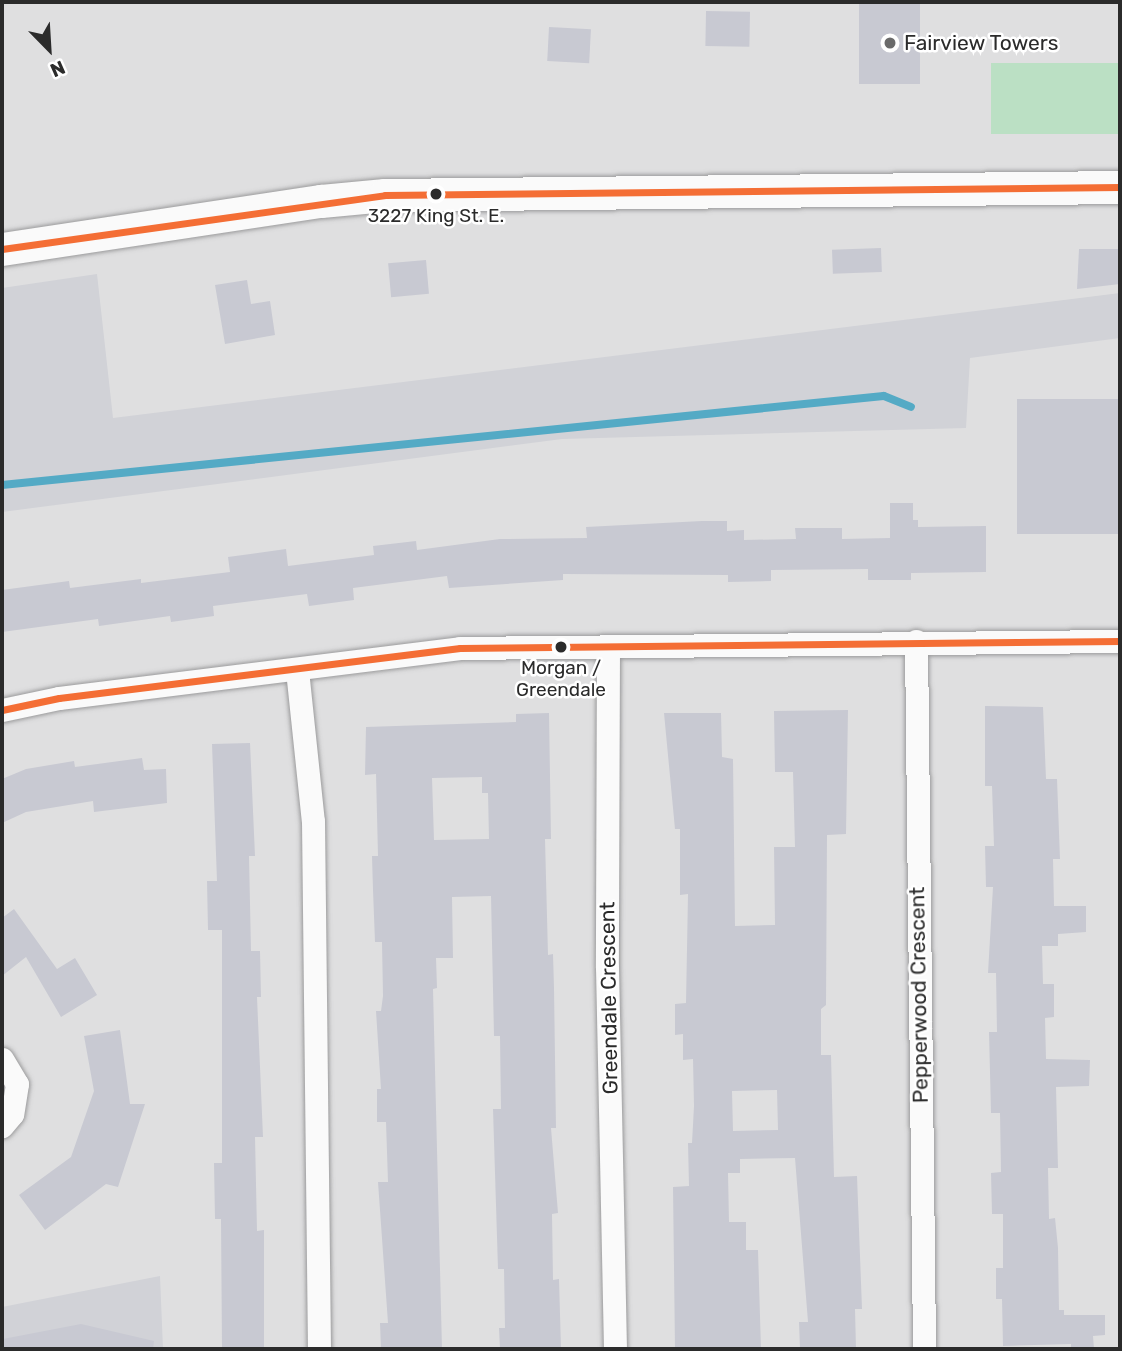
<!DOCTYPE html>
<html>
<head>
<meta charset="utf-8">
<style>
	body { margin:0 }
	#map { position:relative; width:1122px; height:1351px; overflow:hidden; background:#dfdfe0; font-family:Rubik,sans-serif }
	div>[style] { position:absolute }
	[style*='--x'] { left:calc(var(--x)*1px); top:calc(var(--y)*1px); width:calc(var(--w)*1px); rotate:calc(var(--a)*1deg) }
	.built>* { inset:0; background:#d1d2d7 }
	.green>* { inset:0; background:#bbe0c4; transform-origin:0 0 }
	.stream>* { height:8px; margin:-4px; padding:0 4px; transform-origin:4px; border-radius:4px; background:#54aac5 }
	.building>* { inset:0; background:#c8c9d2; transform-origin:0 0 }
	.roads { filter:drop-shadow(0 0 2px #9b9b9c) drop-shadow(0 0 2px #9b9b9c) }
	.street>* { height:23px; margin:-11.5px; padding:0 11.5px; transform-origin:11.5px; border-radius:11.5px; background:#fafafa }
	.secondary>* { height:33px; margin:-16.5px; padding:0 16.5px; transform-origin:16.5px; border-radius:16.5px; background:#fafafa }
	.bus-1>* { height:7px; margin:-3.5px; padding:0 3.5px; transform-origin:3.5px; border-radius:3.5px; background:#f46e35 }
	.dots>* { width:19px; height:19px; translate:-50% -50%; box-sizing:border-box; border:4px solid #fff; border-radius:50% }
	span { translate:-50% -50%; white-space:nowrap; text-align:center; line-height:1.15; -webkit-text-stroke:5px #fff; paint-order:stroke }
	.bus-label { font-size:19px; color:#2b2b2b }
	.poi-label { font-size:21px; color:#2b2b2b }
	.left { translate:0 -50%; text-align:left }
	.street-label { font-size:21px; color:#2b2b2b }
	.frame { position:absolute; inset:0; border:4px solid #2b2b2b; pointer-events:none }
	.north { position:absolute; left:14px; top:14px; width:70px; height:70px; -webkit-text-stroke:5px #fff; paint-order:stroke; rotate:156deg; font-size:19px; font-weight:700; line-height:28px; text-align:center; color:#2b2b2b }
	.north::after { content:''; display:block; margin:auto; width:24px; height:32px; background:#2b2b2b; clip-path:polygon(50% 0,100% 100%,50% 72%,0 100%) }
</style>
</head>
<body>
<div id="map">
	<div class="built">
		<div style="clip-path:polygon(97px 274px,113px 418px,1120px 293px,1120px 338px,970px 358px,966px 428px,562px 439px,2px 512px,2px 288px)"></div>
		<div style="clip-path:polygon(160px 1276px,163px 1349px,2px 1349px,2px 1307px)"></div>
	</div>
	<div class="green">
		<div style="left:1120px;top:63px;width:71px;height:129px;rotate:90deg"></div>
	</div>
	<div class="stream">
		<div style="--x:2;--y:485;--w:886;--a:-5.76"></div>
		<div style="--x:884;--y:396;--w:29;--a:22"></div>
	</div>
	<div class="building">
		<div style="left:859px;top:2px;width:61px;height:82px"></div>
		<div style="left:706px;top:11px;width:44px;height:35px;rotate:1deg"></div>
		<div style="left:549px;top:27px;width:42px;height:34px;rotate:3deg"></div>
		<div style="left:881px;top:248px;width:24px;height:49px;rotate:88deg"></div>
		<div style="clip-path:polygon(1079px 249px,1120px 249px,1120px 284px,1077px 289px)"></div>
		<div style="left:426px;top:260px;width:34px;height:38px;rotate:85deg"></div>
		<div style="clip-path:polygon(247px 280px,251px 304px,270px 301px,275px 335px,225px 344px,215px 285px)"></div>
		<div style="left:1017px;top:399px;width:103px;height:135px"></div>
		<div style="clip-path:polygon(890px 503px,913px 503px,913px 520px,918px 520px,918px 527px,986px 526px,986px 572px,911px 573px,911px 580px,868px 580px,868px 569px,771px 570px,771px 581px,728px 582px,728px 575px,563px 574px,563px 580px,449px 588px,447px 576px,353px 588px,354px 600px,309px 606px,307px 594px,213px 606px,214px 616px,171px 622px,170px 616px,99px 626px,98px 619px,2px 632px,2px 590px,69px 581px,70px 588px,141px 579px,141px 583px,230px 572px,228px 557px,286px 549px,288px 566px,374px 555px,373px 546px,416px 541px,417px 550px,500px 539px,587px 538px,586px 527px,702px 521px,727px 521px,727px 531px,744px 530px,744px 540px,796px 539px,795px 528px,842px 528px,842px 539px,890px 538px)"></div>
		<div style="clip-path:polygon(985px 706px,1043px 707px,1046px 779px,1057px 779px,1060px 859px,1053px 859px,1054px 906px,1086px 906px,1086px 932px,1058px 934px,1058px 946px,1042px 946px,1043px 984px,1054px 984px,1054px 1017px,1045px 1018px,1046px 1059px,1090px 1060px,1089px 1086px,1056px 1087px,1058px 1168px,1048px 1168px,1049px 1219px,1055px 1218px,1058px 1248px,1059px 1310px,1064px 1310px,1064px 1315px,1105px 1315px,1105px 1335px,1093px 1336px,1094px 1349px,1071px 1349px,1071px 1344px,1003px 1346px,1002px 1299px,996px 1299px,996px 1268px,1003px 1268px,1003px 1214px,992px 1214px,991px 1173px,1001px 1172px,1000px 1113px,991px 1113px,989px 1032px,997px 1032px,996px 973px,988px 973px,993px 887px,986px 887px,985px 846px,994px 846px,992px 786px,985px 786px)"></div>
		<div style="clip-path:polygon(evenodd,848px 710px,846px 834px,827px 835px,826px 1005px,821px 1009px,821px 1055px,831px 1055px,834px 1177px,857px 1176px,862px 1309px,855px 1309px,856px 1349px,800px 1349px,799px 1322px,808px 1322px,795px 1158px,740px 1159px,740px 1173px,728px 1173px,729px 1222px,746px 1222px,746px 1250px,758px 1250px,761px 1349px,675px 1349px,673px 1187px,689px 1186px,688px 1143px,692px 1143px,694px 1106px,693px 1059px,683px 1060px,683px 1034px,675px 1035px,675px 1004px,686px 1003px,688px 894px,680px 895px,680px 829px,675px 829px,664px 713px,721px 713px,722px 757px,733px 759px,735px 926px,775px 925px,774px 847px,795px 847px,793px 772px,775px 772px,774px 711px,848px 710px,777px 1090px,778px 1130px,733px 1131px,732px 1091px,777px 1090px)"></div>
		<div style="clip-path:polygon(evenodd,549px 713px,551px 839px,545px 839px,548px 955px,553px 954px,554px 988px,556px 1128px,551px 1128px,558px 1213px,552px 1214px,553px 1280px,559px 1279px,561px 1349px,500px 1349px,499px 1328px,505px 1328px,504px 1269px,498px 1269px,493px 1109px,501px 1109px,500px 1036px,494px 1036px,491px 896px,452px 897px,453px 958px,436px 958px,437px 988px,433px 989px,442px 1349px,381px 1349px,380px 1323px,388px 1323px,378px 1182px,388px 1182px,386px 1122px,377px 1122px,377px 1089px,381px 1089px,376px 1011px,381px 1011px,383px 996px,382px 942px,375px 942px,373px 890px,372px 856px,378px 856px,376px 774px,365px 775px,366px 727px,516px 722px,516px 714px,549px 713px,482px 777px,482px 793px,488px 793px,489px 839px,434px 840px,432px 778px,482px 777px)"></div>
		<div style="clip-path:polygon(250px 743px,255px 856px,249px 856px,251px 951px,260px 951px,261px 997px,257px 997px,263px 1137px,255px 1137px,257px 1231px,264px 1230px,264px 1349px,222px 1349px,221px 1219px,215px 1219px,214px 1163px,222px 1163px,222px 930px,208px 930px,207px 881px,217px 881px,212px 744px)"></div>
		<div style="clip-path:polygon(142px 758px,144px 770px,166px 769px,167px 803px,94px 812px,93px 801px,26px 812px,2px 823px,2px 779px,26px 769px,74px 761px,75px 767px)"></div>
		<div style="clip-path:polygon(14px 909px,57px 969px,75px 958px,97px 995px,61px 1017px,26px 957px,2px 976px,2px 918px)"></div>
		<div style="clip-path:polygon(120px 1030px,130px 1104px,145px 1104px,118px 1187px,106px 1184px,45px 1230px,19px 1195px,71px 1157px,94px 1091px,84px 1036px)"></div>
		<div style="clip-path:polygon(81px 1324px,154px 1341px,153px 1349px,4px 1349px,3px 1339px)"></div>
	</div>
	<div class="roads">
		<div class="street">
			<div style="--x:916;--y:641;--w:708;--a:89.35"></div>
			<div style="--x:608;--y:647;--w:320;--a:90.2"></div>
			<div style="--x:607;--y:967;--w:382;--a:88.8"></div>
			<div style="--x:297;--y:670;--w:152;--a:84"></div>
			<div style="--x:313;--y:821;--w:528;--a:89.35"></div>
			<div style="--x:2;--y:710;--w:58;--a:-11.9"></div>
			<div style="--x:59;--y:698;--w:404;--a:-7.1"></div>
			<div style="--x:460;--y:648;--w:660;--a:-0.61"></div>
			<div style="--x:2;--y:1059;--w:29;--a:59"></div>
			<div style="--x:17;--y:1084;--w:30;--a:99"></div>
			<div style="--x:12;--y:1114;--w:16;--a:130"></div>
		</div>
		<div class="secondary">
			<div style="--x:2;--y:249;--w:323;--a:-8.6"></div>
			<div style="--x:321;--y:201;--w:64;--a:-5.4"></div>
			<div style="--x:385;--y:195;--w:735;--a:-0.62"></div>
		</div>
	</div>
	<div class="bus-1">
		<div style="--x:2;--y:249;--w:387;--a:-8"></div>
		<div style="--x:385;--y:195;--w:735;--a:-0.62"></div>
		<div style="--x:2;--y:710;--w:58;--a:-11.9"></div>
		<div style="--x:59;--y:698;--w:404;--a:-7.1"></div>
		<div style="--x:460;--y:648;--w:660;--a:-0.61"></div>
	</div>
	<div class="dots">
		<div style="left:890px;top:43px;background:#6a6a6a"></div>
		<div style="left:436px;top:194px;background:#2b2b2b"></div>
		<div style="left:561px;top:647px;background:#2b2b2b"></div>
	</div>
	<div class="bus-label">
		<span style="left:436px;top:216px">3227 King St. E.</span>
		<span style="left:561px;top:679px">Morgan /<br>Greendale</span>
	</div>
	<div class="poi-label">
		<span class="left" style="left:904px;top:43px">Fairview Towers</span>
	</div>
	<div class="street-label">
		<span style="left:919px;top:995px;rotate:-91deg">Pepperwood Crescent</span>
		<span style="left:609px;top:998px;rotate:-91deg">Greendale Crescent</span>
	</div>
	<div class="frame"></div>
	<div class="north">N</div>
</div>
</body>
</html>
